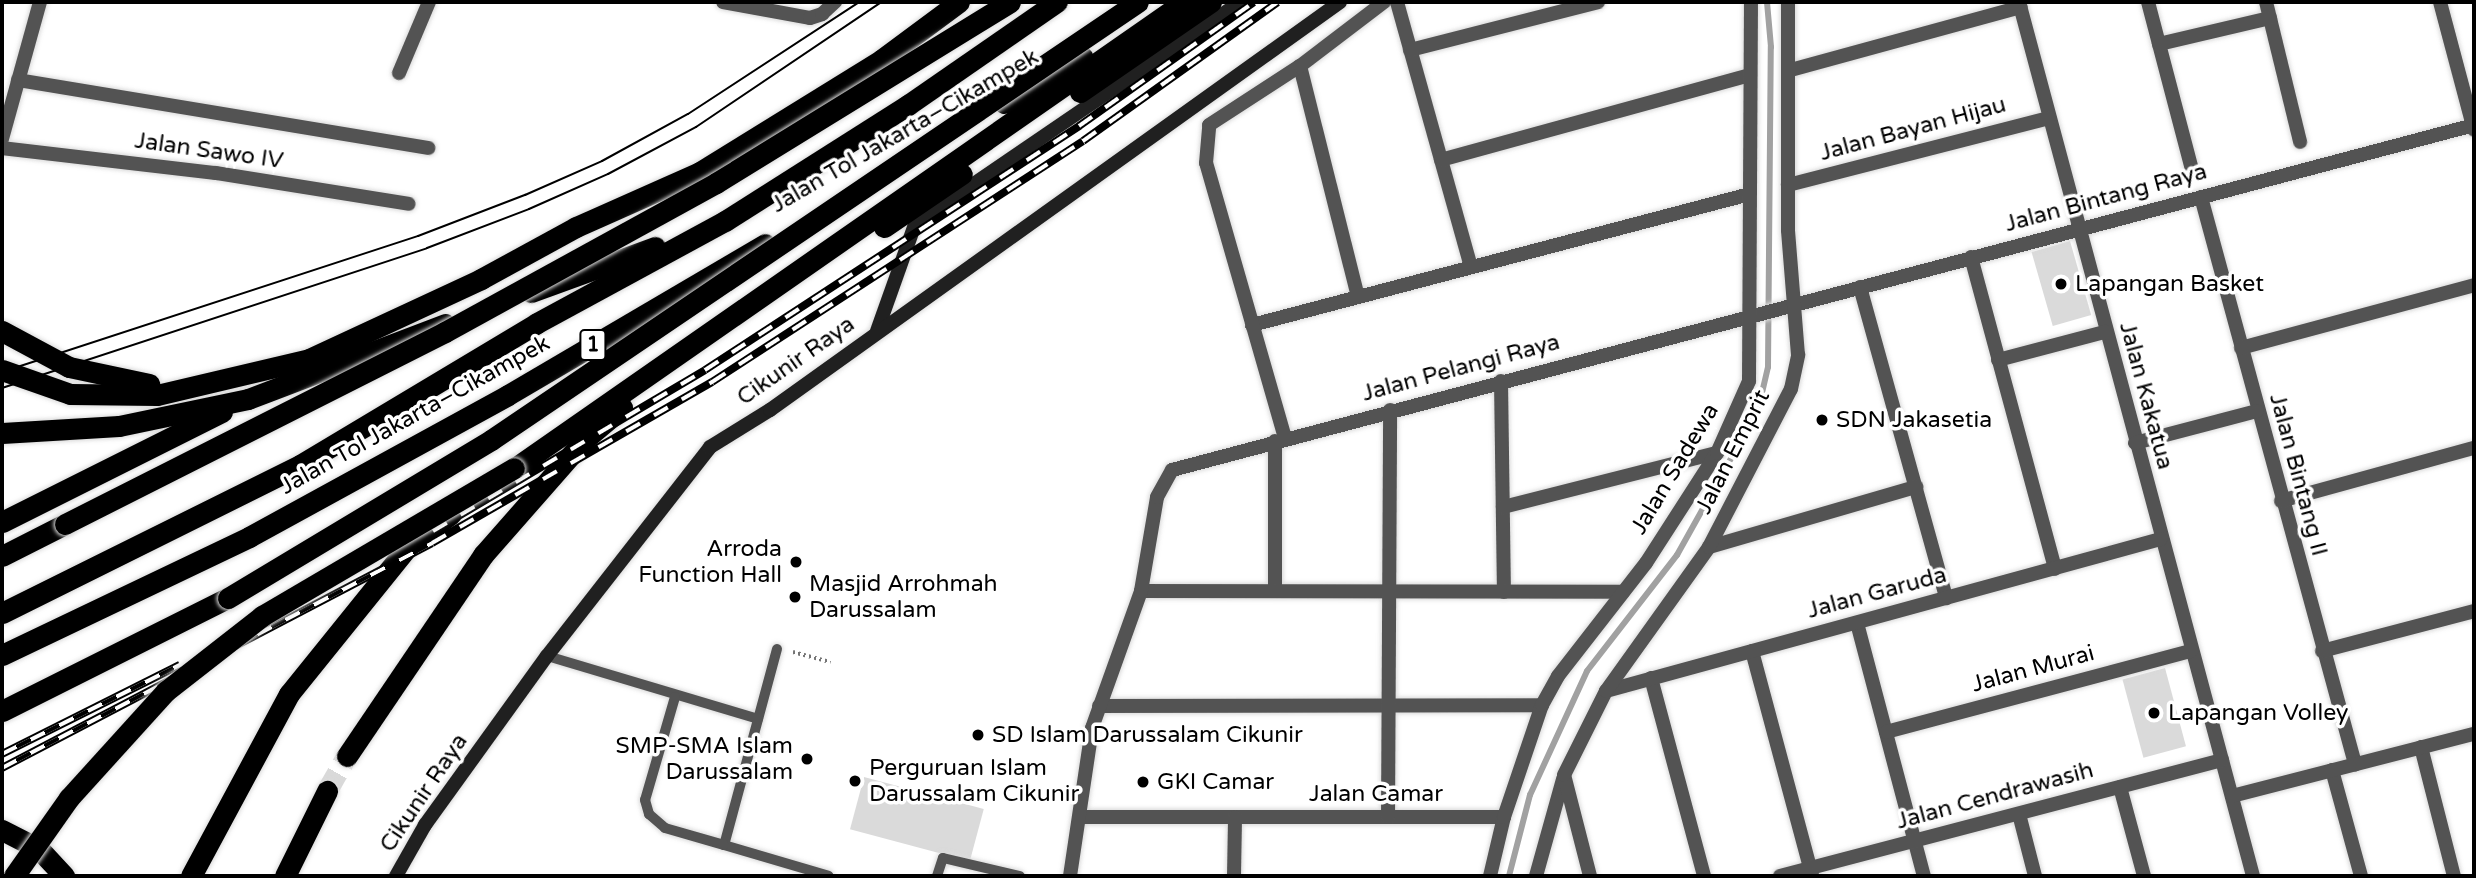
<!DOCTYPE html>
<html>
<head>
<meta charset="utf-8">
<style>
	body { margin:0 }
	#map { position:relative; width:2476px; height:878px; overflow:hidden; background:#fff; font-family:"Varela Round",sans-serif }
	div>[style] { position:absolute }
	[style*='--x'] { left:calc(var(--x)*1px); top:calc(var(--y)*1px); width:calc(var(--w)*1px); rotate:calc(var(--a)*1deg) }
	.green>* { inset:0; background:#dadada; transform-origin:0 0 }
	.stream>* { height:6px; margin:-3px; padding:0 3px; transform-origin:3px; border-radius:3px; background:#a1a1a1 }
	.highway-tunnel>* { height:21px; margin-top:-10.5px; transform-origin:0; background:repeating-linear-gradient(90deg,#d9d9d9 0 21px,transparent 0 31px) }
	.path>* { height:3.5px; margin-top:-1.75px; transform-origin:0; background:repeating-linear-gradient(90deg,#757575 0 2px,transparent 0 5.5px) }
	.roads { filter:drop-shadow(0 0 2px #dbdbdb) drop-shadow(0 0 2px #dbdbdb) }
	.lane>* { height:10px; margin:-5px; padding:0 5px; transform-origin:5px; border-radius:5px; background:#535353 }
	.street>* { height:14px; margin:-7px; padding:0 7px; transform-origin:7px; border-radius:7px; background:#535353 }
	.secondary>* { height:14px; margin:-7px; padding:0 7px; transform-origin:7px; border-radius:7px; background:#202020 }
	.highway>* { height:21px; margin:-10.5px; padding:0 10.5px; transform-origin:10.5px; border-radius:10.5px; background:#000 }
	.tram>* { height:2px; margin:-1px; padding:0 1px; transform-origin:1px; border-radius:1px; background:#000 }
	.rail>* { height:8px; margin-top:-4px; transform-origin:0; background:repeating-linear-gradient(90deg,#fff 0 16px,#000 0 32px); box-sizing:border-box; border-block:2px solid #000 }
	.bridges { filter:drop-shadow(0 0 2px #dbdbdb) drop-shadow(0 0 2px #dbdbdb) }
	.highway-bridge>* { height:21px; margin:-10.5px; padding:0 10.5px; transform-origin:10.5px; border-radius:10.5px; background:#000 }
	.dots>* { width:19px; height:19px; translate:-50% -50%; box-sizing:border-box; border:4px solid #fff; border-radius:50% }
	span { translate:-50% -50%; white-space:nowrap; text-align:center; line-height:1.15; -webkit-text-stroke:7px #fff; paint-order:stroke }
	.shield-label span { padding:2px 5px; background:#fff; border:2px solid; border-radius:5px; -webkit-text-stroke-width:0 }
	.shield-label { font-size:21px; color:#000; font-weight:700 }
	.street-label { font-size:23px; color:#000 }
	.poi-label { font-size:23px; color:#000 }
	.left { translate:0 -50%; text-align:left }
	.right { translate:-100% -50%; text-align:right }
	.frame { position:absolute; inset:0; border:4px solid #000; pointer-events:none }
</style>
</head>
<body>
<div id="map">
	<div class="green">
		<div style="left:2070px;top:241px;width:77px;height:40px;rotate:74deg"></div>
		<div style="left:2165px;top:668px;width:81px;height:44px;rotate:75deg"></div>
		<div style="left:864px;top:777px;width:124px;height:54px;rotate:15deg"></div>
	</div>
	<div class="stream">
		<div style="--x:1509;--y:876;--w:84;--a:-75.5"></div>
		<div style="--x:1530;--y:795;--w:136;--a:-65.3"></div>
		<div style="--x:1587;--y:671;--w:147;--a:-52.2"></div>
		<div style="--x:1677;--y:555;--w:166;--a:-60.8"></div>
		<div style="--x:1758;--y:410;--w:44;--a:-76.9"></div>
		<div style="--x:1768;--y:367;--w:320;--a:-89.5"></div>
		<div style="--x:1771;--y:47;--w:45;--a:-95.1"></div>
	</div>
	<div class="highway-tunnel">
		<div style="--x:327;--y:791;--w:40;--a:-60.3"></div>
	</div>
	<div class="path">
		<div style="--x:793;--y:652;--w:39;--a:15"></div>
	</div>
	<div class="roads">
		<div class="lane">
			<div style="--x:777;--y:649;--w:203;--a:105.1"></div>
			<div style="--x:724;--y:845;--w:109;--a:16.4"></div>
			<div style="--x:547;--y:656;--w:220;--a:16.6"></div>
			<div style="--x:675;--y:697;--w:107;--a:106.2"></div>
			<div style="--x:645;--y:800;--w:15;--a:74"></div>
			<div style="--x:649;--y:814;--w:21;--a:41"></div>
			<div style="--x:665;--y:828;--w:61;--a:16.1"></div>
			<div style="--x:937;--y:876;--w:19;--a:-72"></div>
			<div style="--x:943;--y:858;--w:79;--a:13.2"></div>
		</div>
		<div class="street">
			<div style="--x:723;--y:2;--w:88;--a:10.4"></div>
			<div style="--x:810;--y:18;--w:13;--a:-18"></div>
			<div style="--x:822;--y:14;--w:18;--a:-43"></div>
			<div style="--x:1397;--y:2;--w:275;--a:74.4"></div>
			<div style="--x:2019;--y:2;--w:905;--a:75.01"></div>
			<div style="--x:2148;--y:2;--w:174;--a:75.3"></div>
			<div style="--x:2266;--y:2;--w:144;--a:76.3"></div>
			<div style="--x:2440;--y:2;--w:132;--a:75.1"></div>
			<div style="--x:2159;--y:44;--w:114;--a:-13.2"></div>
			<div style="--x:1410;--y:50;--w:194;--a:-14.3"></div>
			<div style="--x:1300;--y:66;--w:238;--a:75.9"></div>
			<div style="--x:1791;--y:70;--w:238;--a:-15.3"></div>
			<div style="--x:399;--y:73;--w:77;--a:-67.1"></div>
			<div style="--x:18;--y:80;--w:416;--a:9.4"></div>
			<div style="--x:2;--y:139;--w:142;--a:-74.5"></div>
			<div style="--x:2;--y:148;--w:215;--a:6.7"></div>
			<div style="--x:216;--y:173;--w:195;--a:9.1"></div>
			<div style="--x:1441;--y:160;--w:320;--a:-15.4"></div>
			<div style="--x:1788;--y:185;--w:269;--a:-14.4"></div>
			<div style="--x:2201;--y:197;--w:588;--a:74.8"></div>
			<div style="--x:1971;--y:257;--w:323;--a:74.9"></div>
			<div style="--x:1860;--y:287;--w:323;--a:74.5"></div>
			<div style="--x:1252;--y:325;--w:511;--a:-14.74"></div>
			<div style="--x:2241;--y:348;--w:241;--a:-15.1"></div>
			<div style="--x:1998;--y:360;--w:111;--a:-14.7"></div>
			<div style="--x:1501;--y:381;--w:211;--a:89.2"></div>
			<div style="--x:1285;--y:438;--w:286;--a:-106"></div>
			<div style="--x:1206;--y:163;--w:38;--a:-85"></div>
			<div style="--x:1209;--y:125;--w:108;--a:-33"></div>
			<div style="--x:1300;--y:66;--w:106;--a:-37.3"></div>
			<div style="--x:1275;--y:441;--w:150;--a:90"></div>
			<div style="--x:2135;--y:443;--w:126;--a:-14.7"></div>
			<div style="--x:2281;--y:501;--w:200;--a:-15.4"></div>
			<div style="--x:1503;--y:507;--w:221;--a:-14.2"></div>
			<div style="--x:1709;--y:547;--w:216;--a:-16.2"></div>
			<div style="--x:1141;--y:591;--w:482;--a:0.1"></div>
			<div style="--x:1857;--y:623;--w:262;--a:75.2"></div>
			<div style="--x:1752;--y:651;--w:232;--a:75"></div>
			<div style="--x:2322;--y:651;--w:157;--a:-14.7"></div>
			<div style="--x:1651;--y:678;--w:205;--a:75"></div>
			<div style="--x:1606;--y:691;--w:575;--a:-15.32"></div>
			<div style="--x:1099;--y:706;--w:443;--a:-0.1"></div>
			<div style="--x:1886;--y:732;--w:316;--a:-14.9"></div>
			<div style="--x:2421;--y:747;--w:133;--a:75.7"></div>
			<div style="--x:2332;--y:770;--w:110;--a:74.7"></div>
			<div style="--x:2120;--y:787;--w:92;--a:74.9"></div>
			<div style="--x:2232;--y:796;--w:250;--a:-14.4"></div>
			<div style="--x:2019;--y:814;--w:64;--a:75.5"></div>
			<div style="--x:1080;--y:817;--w:424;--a:0"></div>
			<div style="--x:1388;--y:817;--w:407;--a:-89.7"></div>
			<div style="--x:1070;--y:876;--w:150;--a:-81.5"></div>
			<div style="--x:1092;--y:728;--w:145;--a:-70.3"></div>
			<div style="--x:1141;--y:591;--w:95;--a:-80.3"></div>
			<div style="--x:1157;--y:497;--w:31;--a:-61"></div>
			<div style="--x:1172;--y:470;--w:1347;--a:-14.84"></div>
			<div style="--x:1234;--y:876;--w:59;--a:-89"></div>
			<div style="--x:1490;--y:876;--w:61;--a:-76.7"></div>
			<div style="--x:1504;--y:817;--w:118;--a:-71.3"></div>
			<div style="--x:1542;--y:705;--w:33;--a:-61"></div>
			<div style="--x:1558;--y:676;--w:143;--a:-52.1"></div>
			<div style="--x:1646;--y:563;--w:131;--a:-57.2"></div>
			<div style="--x:1717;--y:453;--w:79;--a:-66"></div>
			<div style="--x:1749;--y:381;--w:379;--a:-89.7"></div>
			<div style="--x:1536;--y:876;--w:101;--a:-74.4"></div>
			<div style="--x:1590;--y:876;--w:104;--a:-104.4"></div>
			<div style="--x:1564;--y:775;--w:94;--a:-63.4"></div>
			<div style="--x:1606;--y:691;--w:177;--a:-54.4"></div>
			<div style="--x:1709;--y:547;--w:178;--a:-62.6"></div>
			<div style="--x:1791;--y:389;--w:35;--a:-78"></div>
			<div style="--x:1798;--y:355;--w:125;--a:-94.6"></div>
			<div style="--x:1788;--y:230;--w:228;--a:-90"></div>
			<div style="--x:1780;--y:876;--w:457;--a:-14.7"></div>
		</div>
		<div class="secondary">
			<div style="--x:877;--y:331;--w:114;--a:-70.4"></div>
			<div style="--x:915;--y:224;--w:394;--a:-34.3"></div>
			<div style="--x:396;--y:876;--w:59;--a:-60.4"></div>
			<div style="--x:425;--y:825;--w:208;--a:-54.2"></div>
			<div style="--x:547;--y:656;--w:265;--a:-52"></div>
			<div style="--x:710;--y:447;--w:70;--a:-31.7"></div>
			<div style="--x:770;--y:410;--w:701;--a:-35.59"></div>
		</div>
		<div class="highway">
			<div style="--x:1080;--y:92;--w:159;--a:-34.5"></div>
			<div style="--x:1004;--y:103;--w:91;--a:-30.5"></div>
			<div style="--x:884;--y:227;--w:94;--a:-34.2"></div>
			<div style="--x:531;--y:292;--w:132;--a:-19.9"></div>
			<div style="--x:2;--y:331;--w:76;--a:28.2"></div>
			<div style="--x:69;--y:367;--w:82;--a:12"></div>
			<div style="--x:2;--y:370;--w:72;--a:19.4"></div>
			<div style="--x:70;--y:394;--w:87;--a:0.7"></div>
			<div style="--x:157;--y:395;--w:156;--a:-13.3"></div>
			<div style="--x:309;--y:359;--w:190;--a:-24.9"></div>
			<div style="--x:481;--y:279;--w:108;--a:-28.7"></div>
			<div style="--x:576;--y:227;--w:136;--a:-23.9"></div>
			<div style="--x:700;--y:172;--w:213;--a:-31.7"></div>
			<div style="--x:881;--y:60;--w:97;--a:-36.6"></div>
			<div style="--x:2;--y:433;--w:117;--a:-3.4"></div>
			<div style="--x:119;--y:426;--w:132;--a:-11.8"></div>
			<div style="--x:248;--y:399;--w:211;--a:-20.8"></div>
			<div style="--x:499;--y:479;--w:835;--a:-34.85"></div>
			<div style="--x:2;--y:522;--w:246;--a:-26.6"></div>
			<div style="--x:2;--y:556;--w:71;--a:-26.9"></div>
			<div style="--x:2;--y:613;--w:333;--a:-26.4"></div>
			<div style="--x:300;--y:465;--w:276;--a:-30.9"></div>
			<div style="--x:537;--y:323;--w:214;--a:-28.5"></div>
			<div style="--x:725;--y:221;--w:217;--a:-32.4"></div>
			<div style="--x:908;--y:105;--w:181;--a:-34.7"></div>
			<div style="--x:2;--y:655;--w:274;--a:-25.5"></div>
			<div style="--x:249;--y:537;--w:295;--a:-28.7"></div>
			<div style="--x:508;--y:395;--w:298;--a:-30.4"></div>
			<div style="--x:2;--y:711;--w:253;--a:-26.6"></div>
			<div style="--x:347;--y:756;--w:243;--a:-55.9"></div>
			<div style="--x:483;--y:555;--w:153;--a:-48.7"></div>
			<div style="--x:584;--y:440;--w:50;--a:-40.1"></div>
			<div style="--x:2;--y:830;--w:42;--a:27.2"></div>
			<div style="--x:39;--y:849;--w:37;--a:47"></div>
			<div style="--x:191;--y:876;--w:207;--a:-61.7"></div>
			<div style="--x:289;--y:694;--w:194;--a:-51.1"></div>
			<div style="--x:411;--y:543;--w:49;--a:-35.9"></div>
			<div style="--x:285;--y:876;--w:95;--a:-63.7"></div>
		</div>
	</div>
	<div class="tram">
		<div style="--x:2;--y:372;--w:438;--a:-18.1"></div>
		<div style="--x:418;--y:236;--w:115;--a:-21"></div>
		<div style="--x:525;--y:195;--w:84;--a:-23.8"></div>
		<div style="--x:602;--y:161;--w:98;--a:-28.7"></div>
		<div style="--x:688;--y:114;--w:204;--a:-33.2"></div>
		<div style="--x:2;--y:388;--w:447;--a:-18.2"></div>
		<div style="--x:427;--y:248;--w:109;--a:-20.9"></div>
		<div style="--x:529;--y:209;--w:86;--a:-23.9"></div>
		<div style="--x:608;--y:174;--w:100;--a:-28.1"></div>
		<div style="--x:696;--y:127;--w:223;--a:-34"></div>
	</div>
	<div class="rail">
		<div style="--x:433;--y:531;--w:316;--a:-30.6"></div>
		<div style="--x:705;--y:370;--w:447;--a:-33.1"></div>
		<div style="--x:1079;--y:126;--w:214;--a:-35.3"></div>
		<div style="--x:2;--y:754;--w:199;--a:-26.6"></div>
		<div style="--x:2;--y:768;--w:485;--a:-27.6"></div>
		<div style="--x:432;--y:543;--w:323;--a:-29.9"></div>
		<div style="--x:712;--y:382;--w:442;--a:-33"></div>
		<div style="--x:1083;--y:141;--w:239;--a:-35.5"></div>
	</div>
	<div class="bridges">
		<div class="highway-bridge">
			<div style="--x:65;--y:524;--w:426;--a:-26.8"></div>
			<div style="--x:445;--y:332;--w:309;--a:-28.8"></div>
			<div style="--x:716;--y:183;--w:345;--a:-31.6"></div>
			<div style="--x:228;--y:598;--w:307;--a:-31"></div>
			<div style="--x:491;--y:440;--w:781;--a:-34.1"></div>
			<div style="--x:14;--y:876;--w:95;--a:-54.8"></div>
			<div style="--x:69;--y:798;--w:144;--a:-47.8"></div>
			<div style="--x:166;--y:691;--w:122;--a:-38"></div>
			<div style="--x:262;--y:616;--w:292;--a:-30.4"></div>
		</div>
	</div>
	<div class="dots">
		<div style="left:2061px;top:284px;background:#000"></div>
		<div style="left:1822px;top:420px;background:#000"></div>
		<div style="left:796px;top:562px;background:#000"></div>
		<div style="left:795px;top:597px;background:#000"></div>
		<div style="left:2154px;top:713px;background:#000"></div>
		<div style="left:978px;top:735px;background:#000"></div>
		<div style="left:807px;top:759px;background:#000"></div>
		<div style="left:855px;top:781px;background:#000"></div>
		<div style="left:1143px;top:782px;background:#000"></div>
	</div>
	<div class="shield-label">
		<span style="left:593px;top:345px">1</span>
	</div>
	<div class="street-label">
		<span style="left:1913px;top:129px;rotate:-15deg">Jalan Bayan Hijau</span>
		<span style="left:905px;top:131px;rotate:-30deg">Jalan Tol Jakarta–Cikampek</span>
		<span style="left:209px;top:151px;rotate:8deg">Jalan Sawo IV</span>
		<span style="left:2106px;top:198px;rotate:-15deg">Jalan Bintang Raya</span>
		<span style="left:796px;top:361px;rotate:-35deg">Cikunir Raya</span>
		<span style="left:1461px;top:368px;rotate:-15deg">Jalan Pelangi Raya</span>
		<span style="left:2146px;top:396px;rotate:75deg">Jalan Kakatua</span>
		<span style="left:415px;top:415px;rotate:-29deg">Jalan Tol Jakarta–Cikampek</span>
		<span style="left:1733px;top:452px;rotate:-63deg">Jalan Emprit</span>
		<span style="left:1675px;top:469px;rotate:-59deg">Jalan Sadewa</span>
		<span style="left:2298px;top:475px;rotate:75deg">Jalan Bintang II</span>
		<span style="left:1877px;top:593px;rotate:-15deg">Jalan Garuda</span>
		<span style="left:2033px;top:669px;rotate:-15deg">Jalan Murai</span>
		<span style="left:424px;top:793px;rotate:-56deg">Cikunir Raya</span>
		<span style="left:1376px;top:794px">Jalan Camar</span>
		<span style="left:1995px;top:796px;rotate:-15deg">Jalan Cendrawasih</span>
	</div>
	<div class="poi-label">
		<span class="left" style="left:2075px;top:284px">Lapangan Basket</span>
		<span class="left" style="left:1836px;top:420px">SDN Jakasetia</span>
		<span class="right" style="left:782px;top:562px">Arroda<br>Function Hall</span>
		<span class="left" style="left:809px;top:597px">Masjid Arrohmah<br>Darussalam</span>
		<span class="left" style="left:2168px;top:713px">Lapangan Volley</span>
		<span class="left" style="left:992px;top:735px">SD Islam Darussalam Cikunir</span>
		<span class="right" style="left:793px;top:759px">SMP-SMA Islam<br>Darussalam</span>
		<span class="left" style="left:869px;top:781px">Perguruan Islam<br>Darussalam Cikunir</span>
		<span class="left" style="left:1157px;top:782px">GKI Camar</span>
	</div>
	<div class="frame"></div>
</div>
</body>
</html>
